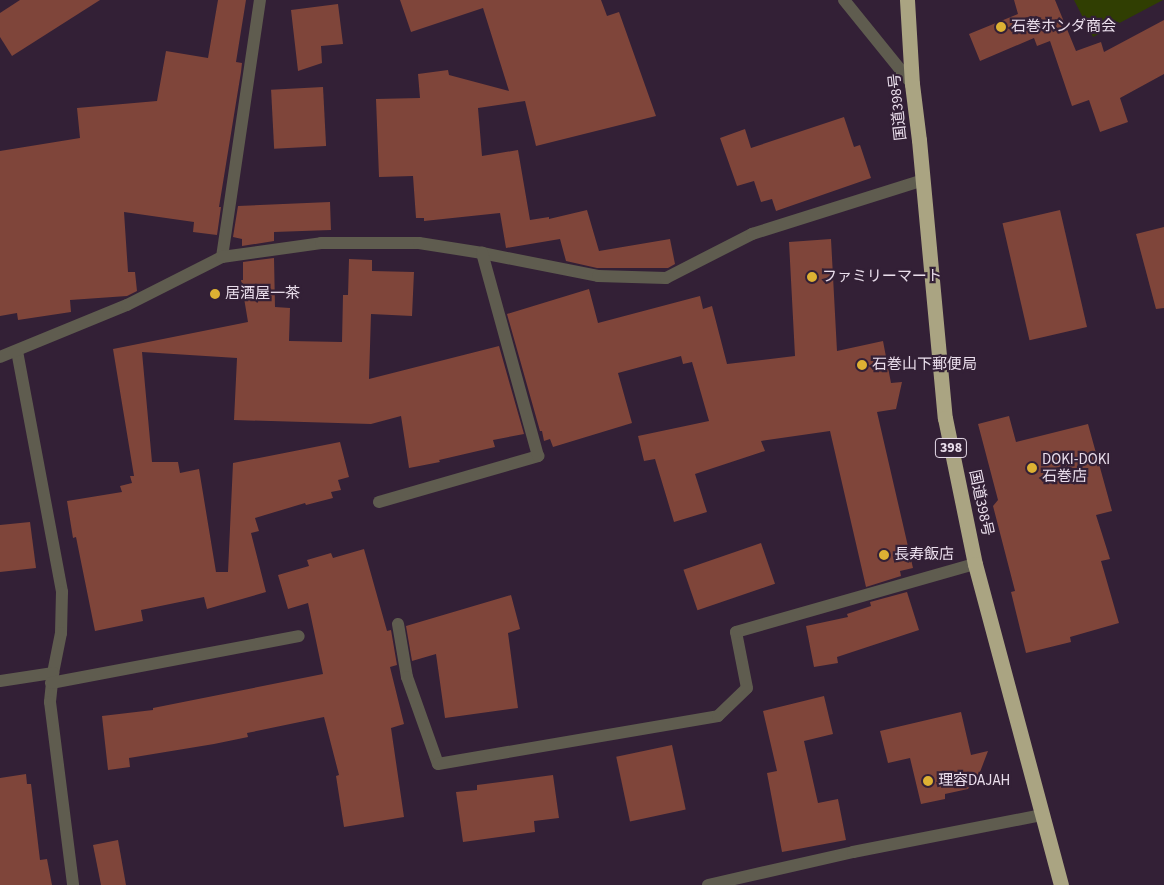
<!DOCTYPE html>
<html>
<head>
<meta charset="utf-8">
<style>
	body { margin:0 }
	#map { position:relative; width:1164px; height:885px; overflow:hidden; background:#332036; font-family:"Source Sans 3","Noto Sans JP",sans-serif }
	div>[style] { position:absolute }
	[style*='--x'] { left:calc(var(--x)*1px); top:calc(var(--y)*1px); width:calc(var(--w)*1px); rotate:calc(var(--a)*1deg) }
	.green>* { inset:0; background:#303e02 }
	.building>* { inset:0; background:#7f453a; transform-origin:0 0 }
	.minor>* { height:12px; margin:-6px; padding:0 6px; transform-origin:6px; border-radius:6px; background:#5f5c4f }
	.highway>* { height:15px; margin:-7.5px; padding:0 7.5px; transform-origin:7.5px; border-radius:7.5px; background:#aaa482 }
	.dots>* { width:14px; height:14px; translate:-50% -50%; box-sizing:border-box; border:2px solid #332036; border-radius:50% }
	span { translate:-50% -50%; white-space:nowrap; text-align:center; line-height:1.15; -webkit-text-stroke:4.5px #332036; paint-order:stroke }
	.shield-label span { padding:1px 4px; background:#332036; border:1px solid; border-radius:4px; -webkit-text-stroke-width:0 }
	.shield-label { font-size:14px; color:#eadeec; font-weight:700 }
	.poi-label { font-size:15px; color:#eadeec }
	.left { translate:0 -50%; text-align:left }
	.street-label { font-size:15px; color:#eadeec }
</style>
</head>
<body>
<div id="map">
	<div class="green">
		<div style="clip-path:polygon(1074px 0,1163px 0,1093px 37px)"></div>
	</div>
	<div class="building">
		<div style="clip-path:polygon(20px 0,100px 0,12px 56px,0 37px,0 13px)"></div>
		<div style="clip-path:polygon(218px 0,246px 0,236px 62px,242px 63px,241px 72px,219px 207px,221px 207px,217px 235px,193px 232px,194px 222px,124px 212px,128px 272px,135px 272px,137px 291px,127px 296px,70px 300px,71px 312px,18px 320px,17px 313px,0 316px,0 151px,80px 138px,77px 108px,157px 101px,166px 51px,208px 58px)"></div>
		<div style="clip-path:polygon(400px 0,601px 0,607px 16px,619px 12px,656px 116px,536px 146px,525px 101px,478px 108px,482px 156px,518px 150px,530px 220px,549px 217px,549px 219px,587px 210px,599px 251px,670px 239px,675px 264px,668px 268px,597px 268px,566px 261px,560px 239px,506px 248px,500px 213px,424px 221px,424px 218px,416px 218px,413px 176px,379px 177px,376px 99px,420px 98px,418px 74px,448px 70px,449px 75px,509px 91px,483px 8px,411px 32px)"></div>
		<div style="clip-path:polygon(1014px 0,1055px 0,1076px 51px,1101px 42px,1104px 52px,1164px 20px,1164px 74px,1120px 98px,1128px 122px,1100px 132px,1089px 100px,1072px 106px,1050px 41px,1037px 46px,1034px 38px,980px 61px,969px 34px,1018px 14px)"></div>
		<div style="clip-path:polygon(338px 4px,343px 44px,321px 46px,322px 63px,298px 71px,291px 10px)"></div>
		<div style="left:323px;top:87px;width:59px;height:52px;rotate:87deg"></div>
		<div style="clip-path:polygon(844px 117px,854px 147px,860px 145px,871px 178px,776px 211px,772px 199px,761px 202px,754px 181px,737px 186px,720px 138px,745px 129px,751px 148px)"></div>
		<div style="clip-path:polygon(330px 202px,331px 230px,274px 232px,274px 241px,242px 246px,242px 239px,233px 237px,238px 206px)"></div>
		<div style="left:1060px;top:210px;width:120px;height:59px;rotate:77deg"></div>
		<div style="clip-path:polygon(1164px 227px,1164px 308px,1156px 309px,1136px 234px)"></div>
		<div style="clip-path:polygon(831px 239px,837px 351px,883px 341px,891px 383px,902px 382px,896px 409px,877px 412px,913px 568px,900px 571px,901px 576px,866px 587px,830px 431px,761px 441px,765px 451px,695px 474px,707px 512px,674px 522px,655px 459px,644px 461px,638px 436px,709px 421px,692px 362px,683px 364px,681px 356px,618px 373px,632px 423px,553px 447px,550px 439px,544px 441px,542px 431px,540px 431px,507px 314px,589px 289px,598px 323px,700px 296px,703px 309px,712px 306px,727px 364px,795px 356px,789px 242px)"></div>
		<div style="clip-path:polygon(274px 258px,275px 307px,290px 308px,289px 341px,342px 342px,343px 295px,348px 295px,349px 259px,372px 260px,372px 271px,414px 272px,412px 316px,371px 314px,369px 379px,499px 346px,524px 434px,493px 440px,495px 447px,439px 460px,440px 462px,409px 468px,401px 416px,371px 424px,234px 420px,237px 358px,142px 352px,152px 462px,178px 462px,180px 473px,199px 469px,216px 572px,228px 572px,233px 463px,340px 442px,349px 477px,338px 480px,341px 490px,331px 492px,333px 498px,306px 505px,305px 503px,255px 518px,259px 531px,251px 533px,266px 592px,207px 609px,204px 597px,141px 610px,143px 621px,95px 631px,76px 537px,73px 538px,67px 501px,122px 492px,120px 486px,132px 483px,130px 476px,134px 476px,113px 349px,248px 322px,241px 280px,243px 280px,243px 262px)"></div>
		<div style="clip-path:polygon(1009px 416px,1016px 442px,1088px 424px,1112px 511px,1096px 515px,1110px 559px,1101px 561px,1119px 623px,1070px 637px,1071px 642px,1026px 653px,1011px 592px,1015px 591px,993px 506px,998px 500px,978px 424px)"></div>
		<div style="clip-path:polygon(30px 522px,36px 568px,0 572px,0 525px)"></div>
		<div style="left:761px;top:543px;width:43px;height:82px;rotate:71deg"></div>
		<div style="clip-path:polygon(364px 549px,387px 631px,391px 630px,397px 665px,390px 667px,404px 724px,391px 728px,404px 817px,344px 827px,336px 776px,339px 775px,324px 717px,247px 733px,248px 737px,214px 744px,129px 758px,130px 767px,108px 770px,102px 716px,153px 710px,153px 708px,323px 674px,308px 603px,288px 609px,278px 575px,309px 566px,307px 560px,331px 553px,333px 558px)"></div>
		<div style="clip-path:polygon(907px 592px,919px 630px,837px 657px,838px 663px,814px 667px,806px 626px,848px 617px,847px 614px,871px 606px,870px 602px)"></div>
		<div style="clip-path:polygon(511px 595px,520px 629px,508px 633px,518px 708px,445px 718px,436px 654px,412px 661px,406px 626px)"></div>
		<div style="clip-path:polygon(824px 696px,833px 734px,804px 741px,818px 803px,838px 799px,846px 840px,782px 852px,767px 773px,777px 771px,763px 711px)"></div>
		<div style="clip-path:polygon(961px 712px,971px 755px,988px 751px,980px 772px,968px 789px,945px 794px,945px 799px,921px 804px,910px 758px,888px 763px,880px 731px)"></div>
		<div style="left:672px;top:745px;width:66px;height:57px;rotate:78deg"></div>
		<div style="clip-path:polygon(26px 774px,27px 784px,31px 784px,40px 860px,47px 859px,52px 885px,0 885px,0 778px)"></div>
		<div style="clip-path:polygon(553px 775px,559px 818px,534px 821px,535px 832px,463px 842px,456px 792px,477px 790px,477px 785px)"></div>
		<div style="clip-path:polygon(118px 840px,126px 885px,101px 885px,93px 845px)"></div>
	</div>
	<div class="minor">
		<div style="--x:844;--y:0;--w:108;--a:51"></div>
		<div style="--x:222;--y:257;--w:260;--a:-81.6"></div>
		<div style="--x:17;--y:351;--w:245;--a:79.4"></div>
		<div style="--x:62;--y:592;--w:41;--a:91.4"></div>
		<div style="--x:61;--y:633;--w:41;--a:101.3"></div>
		<div style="--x:53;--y:673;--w:29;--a:96"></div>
		<div style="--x:50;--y:702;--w:184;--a:82.8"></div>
		<div style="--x:0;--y:357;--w:137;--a:-22.3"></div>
		<div style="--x:127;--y:305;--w:106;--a:-26.8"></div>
		<div style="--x:222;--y:257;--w:100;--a:-8"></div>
		<div style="--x:321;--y:243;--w:98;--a:0"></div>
		<div style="--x:419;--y:243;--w:64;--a:9"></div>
		<div style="--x:482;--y:253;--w:118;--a:11.2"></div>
		<div style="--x:598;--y:276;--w:68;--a:1.7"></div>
		<div style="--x:666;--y:278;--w:97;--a:-27.1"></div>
		<div style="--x:752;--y:234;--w:179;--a:-17.5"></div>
		<div style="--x:379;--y:502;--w:166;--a:-16.1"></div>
		<div style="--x:538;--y:456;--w:211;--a:-105.4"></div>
		<div style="--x:398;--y:624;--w:54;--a:80.4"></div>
		<div style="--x:407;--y:677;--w:92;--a:70.4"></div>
		<div style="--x:438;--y:764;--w:284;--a:-9.7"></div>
		<div style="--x:718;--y:716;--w:40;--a:-44"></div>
		<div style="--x:747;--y:688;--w:57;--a:-101.1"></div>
		<div style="--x:736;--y:632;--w:248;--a:-15.9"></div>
		<div style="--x:0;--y:681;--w:54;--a:-8.6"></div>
		<div style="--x:51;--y:683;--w:252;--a:-10.7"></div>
		<div style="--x:708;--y:885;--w:149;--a:-12.8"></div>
		<div style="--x:853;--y:852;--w:193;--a:-11.1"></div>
	</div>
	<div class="highway">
		<div style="--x:907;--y:0;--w:84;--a:86.6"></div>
		<div style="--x:912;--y:84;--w:56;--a:82.9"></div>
		<div style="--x:919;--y:140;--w:279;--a:84.7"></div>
		<div style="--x:945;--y:418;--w:149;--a:78.4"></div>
		<div style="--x:975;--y:564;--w:332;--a:75"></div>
	</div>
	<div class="dots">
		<div style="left:1001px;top:27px;background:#ddb133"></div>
		<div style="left:812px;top:277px;background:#ddb133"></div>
		<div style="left:215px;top:294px;background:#ddb133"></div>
		<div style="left:862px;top:365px;background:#ddb133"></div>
		<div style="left:1032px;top:468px;background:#ddb133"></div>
		<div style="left:884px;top:555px;background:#ddb133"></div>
		<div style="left:928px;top:781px;background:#ddb133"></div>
	</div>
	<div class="shield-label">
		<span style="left:951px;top:448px">398</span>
	</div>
	<div class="poi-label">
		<span class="left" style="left:1011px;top:27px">石巻ホンダ商会</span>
		<span class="left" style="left:822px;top:277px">ファミリーマート</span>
		<span class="left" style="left:225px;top:294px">居酒屋一茶</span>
		<span class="left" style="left:872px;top:365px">石巻山下郵便局</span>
		<span class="left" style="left:1042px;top:468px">DOKI-DOKI<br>石巻店</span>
		<span class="left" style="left:894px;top:555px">長寿飯店</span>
		<span class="left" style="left:938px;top:781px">理容DAJAH</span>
	</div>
	<div class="street-label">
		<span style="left:898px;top:107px;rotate:-96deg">国道398号</span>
		<span style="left:981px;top:503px;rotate:78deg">国道398号</span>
	</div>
</div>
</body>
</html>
